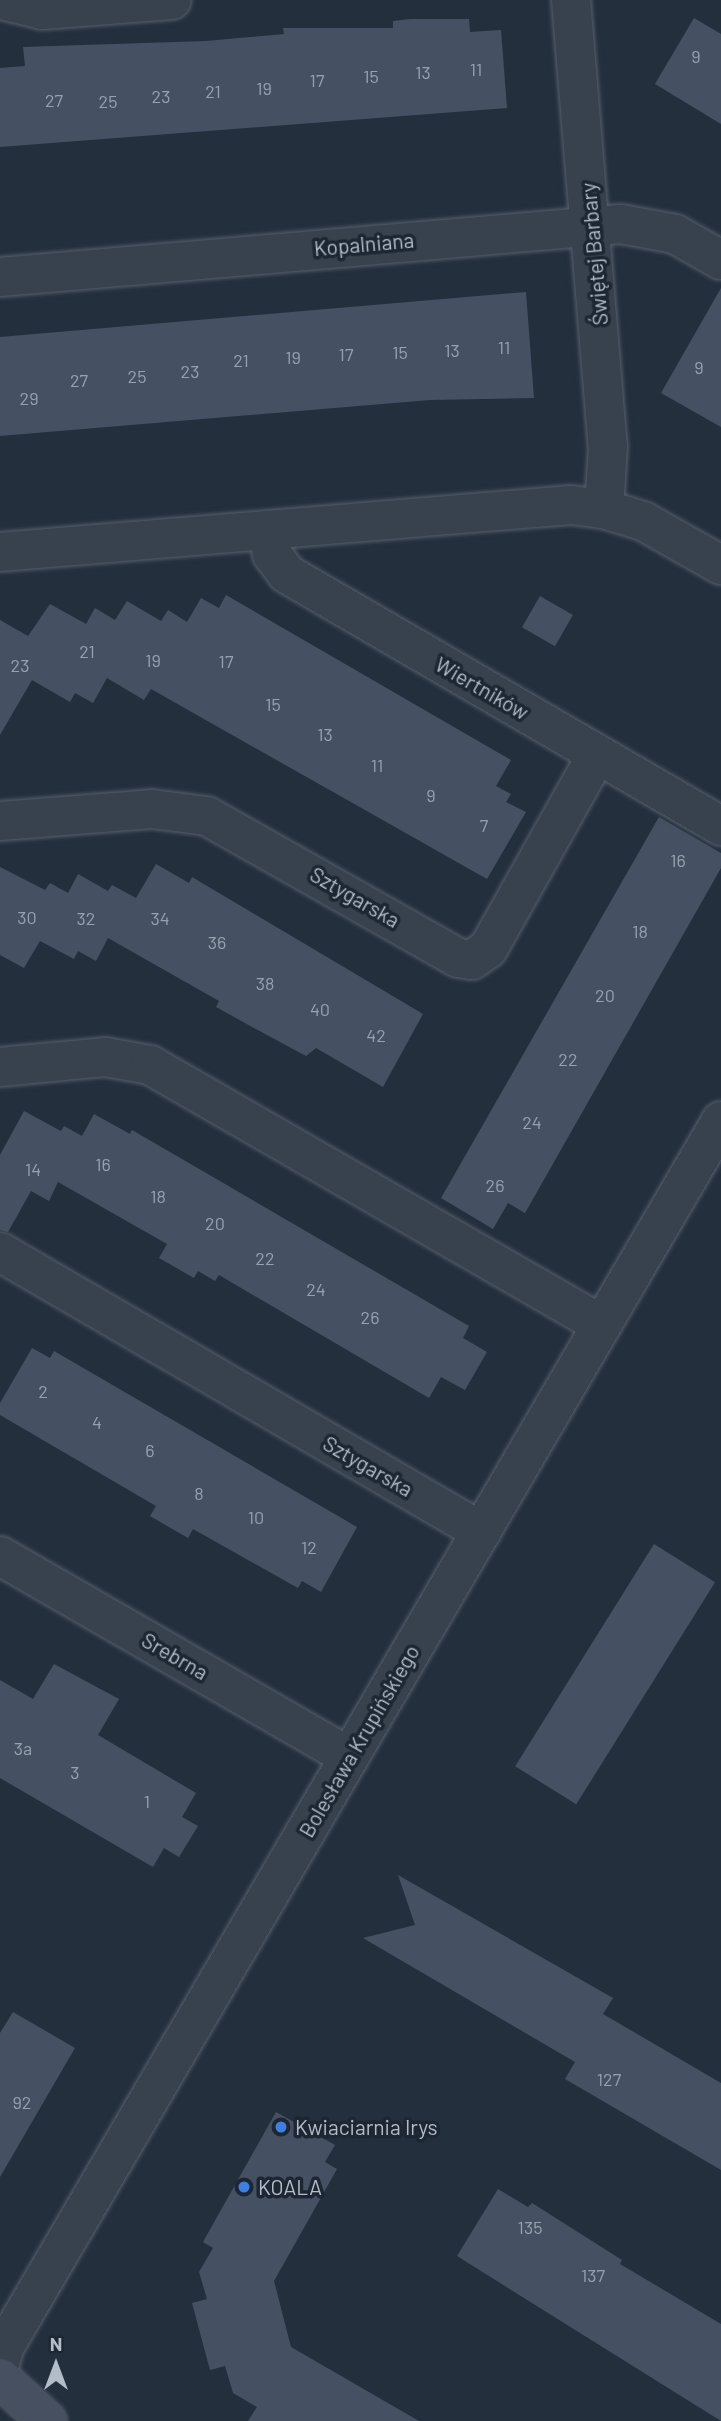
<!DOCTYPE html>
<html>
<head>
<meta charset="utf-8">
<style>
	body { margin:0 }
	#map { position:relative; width:721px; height:2421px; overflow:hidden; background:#242f3e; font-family:Barlow,sans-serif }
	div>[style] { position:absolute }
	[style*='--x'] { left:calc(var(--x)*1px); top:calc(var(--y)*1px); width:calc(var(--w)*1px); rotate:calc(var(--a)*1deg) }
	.building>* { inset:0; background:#455162; transform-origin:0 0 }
	.roads { filter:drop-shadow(0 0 2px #565f6c) drop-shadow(0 0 2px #565f6c) }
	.street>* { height:38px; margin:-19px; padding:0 19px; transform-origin:19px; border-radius:19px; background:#38414e }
	.secondary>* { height:38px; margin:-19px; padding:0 19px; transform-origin:19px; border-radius:19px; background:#465061 }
	.dots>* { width:19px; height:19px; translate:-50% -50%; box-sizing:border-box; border:4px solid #1d2633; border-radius:50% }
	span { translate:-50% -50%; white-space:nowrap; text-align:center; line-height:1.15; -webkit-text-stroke:7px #1d2633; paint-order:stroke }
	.number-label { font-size:18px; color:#98a1af }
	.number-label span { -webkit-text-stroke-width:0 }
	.street-label { font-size:21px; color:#b4bcc9 }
	.poi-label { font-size:21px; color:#b4bcc9 }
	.left { translate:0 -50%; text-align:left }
	.north { position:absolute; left:21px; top:2330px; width:70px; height:70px; -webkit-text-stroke:5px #1d2633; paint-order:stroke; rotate:0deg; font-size:19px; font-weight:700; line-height:28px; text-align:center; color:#b4bcc9 }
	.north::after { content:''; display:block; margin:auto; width:24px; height:32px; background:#b4bcc9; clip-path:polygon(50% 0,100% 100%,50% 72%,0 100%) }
</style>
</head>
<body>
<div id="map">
	<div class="building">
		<div style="clip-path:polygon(694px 18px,721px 34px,721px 124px,655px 84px)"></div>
		<div style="clip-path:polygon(410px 19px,469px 19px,470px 32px,501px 30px,507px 108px,0 147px,0 68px,25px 66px,23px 47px,206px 41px,284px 34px,283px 28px,393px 28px,393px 21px)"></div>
		<div style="clip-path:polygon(721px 288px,721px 427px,661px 393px)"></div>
		<div style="clip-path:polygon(526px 292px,534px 398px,430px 400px,0 436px,0 337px)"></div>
		<div style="clip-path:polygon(226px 595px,511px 760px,496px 786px,511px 794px,506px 802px,526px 812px,487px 879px,151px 689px,144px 700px,107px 678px,93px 703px,75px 693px,70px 702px,32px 680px,0 735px,0 620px,28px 636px,50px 604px,86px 624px,95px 608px,115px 620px,127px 601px,161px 621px,168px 610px,187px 622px,201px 598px,219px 608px)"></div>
		<div style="left:540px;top:596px;width:38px;height:36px;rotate:30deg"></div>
		<div style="clip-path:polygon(659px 817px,721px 853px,721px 868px,525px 1213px,508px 1203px,493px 1229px,441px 1198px)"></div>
		<div style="clip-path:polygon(156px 864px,189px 883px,192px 877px,423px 1014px,383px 1087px,316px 1048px,306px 1056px,254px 1028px,216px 1007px,219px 1001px,108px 938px,96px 961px,78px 951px,74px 959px,40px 941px,24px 968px,0 955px,0 867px,45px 890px,50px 883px,68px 893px,78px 874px,108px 891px,112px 885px,136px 898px)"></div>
		<div style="clip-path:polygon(24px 1111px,61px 1131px,64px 1126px,82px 1136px,94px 1114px,130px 1134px,132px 1130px,469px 1326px,463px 1338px,487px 1352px,465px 1390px,441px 1377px,429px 1398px,219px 1275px,215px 1281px,198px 1271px,194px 1278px,159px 1258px,167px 1244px,58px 1182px,49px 1201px,31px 1191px,8px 1232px,0 1230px,0 1155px)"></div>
		<div style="clip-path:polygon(32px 1348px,50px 1358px,54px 1351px,357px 1527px,321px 1592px,302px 1581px,298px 1588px,193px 1529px,188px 1538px,150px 1516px,156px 1506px,0 1415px,0 1403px)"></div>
		<div style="left:654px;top:1544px;width:72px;height:262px;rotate:32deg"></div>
		<div style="clip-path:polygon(54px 1664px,119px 1699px,98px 1735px,196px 1793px,182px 1817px,198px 1826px,179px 1857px,164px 1848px,153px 1867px,0 1778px,0 1680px,33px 1699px)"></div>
		<div style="clip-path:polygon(398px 1875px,613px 1998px,603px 2014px,721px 2083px,721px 2170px,565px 2079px,575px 2062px,363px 1938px,415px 1925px)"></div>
		<div style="clip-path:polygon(13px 2012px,75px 2048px,0 2177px,0 2033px)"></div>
		<div style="clip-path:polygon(276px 2112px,335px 2145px,325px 2162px,337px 2169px,274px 2281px,291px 2347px,419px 2421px,248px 2421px,257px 2407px,233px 2393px,225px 2366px,210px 2370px,192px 2303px,207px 2299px,199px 2272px,213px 2248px,203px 2242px)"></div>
		<div style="clip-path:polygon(498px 2189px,528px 2207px,532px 2203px,622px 2260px,620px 2264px,721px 2324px,721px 2421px,457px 2256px)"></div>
	</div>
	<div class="roads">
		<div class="street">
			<div style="--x:2;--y:0;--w:41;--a:14"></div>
			<div style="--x:42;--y:10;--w:130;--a:-4.4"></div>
			<div style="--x:571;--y:0;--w:448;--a:85.3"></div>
			<div style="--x:608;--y:446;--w:63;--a:93.6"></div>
			<div style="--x:0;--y:277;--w:623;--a:-4.88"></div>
			<div style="--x:621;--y:224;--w:55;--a:10.5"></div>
			<div style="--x:675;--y:234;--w:53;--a:29.5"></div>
			<div style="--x:267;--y:530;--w:25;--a:78"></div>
			<div style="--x:272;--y:554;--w:25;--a:53"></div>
			<div style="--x:287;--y:574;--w:502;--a:30.14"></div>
			<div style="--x:0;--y:552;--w:573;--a:-4.71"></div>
			<div style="--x:571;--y:505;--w:33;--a:7"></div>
			<div style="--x:604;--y:509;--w:41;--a:17.1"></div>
			<div style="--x:643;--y:521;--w:90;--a:29.4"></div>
			<div style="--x:0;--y:821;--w:152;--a:-4.5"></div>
			<div style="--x:152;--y:809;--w:55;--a:7.3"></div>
			<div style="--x:207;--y:816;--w:288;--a:29.5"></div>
			<div style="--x:458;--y:958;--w:14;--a:8"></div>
			<div style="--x:472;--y:960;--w:19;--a:-35"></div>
			<div style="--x:488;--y:949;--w:223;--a:-60.7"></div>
			<div style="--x:0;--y:1067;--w:105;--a:-5.4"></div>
			<div style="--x:105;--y:1057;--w:46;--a:10.1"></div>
			<div style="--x:150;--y:1065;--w:521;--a:29.91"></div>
			<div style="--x:0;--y:1252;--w:557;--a:30.15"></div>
			<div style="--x:0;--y:1556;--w:403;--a:29.9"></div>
			<div style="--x:0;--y:2363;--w:18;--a:-74"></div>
			<div style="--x:5;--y:2346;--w:1419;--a:-59.69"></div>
		</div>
		<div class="secondary">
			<div style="--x:0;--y:2378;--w:64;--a:42.5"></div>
		</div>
	</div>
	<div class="dots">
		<div style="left:281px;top:2127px;background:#3f7fe0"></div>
		<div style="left:244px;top:2187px;background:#3f7fe0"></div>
	</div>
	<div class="number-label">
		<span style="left:696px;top:56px">9</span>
		<span style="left:476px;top:69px">11</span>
		<span style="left:423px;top:72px">13</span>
		<span style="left:371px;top:76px">15</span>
		<span style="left:317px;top:80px">17</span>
		<span style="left:264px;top:88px">19</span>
		<span style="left:213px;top:91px">21</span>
		<span style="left:161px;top:96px">23</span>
		<span style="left:54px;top:100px">27</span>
		<span style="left:108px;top:101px">25</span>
		<span style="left:504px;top:347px">11</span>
		<span style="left:452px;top:350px">13</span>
		<span style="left:400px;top:352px">15</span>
		<span style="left:346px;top:354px">17</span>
		<span style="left:293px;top:357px">19</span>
		<span style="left:241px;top:360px">21</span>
		<span style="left:699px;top:367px">9</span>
		<span style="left:190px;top:371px">23</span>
		<span style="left:137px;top:376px">25</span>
		<span style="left:79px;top:380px">27</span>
		<span style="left:29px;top:398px">29</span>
		<span style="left:87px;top:651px">21</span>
		<span style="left:153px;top:660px">19</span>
		<span style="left:226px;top:661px">17</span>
		<span style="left:20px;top:665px">23</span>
		<span style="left:273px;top:704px">15</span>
		<span style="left:325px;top:734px">13</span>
		<span style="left:377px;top:765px">11</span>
		<span style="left:431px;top:795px">9</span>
		<span style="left:484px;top:825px">7</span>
		<span style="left:678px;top:860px">16</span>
		<span style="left:27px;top:917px">30</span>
		<span style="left:86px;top:918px">32</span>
		<span style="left:160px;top:918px">34</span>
		<span style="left:640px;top:931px">18</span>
		<span style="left:217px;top:942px">36</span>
		<span style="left:265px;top:983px">38</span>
		<span style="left:605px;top:995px">20</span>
		<span style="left:320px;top:1009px">40</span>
		<span style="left:376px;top:1035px">42</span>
		<span style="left:568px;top:1059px">22</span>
		<span style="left:532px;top:1122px">24</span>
		<span style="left:103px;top:1164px">16</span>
		<span style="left:33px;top:1169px">14</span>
		<span style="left:495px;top:1185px">26</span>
		<span style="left:158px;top:1196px">18</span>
		<span style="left:215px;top:1223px">20</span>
		<span style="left:265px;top:1258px">22</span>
		<span style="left:316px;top:1289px">24</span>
		<span style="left:370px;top:1317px">26</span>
		<span style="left:43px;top:1391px">2</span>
		<span style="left:97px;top:1422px">4</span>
		<span style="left:150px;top:1450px">6</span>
		<span style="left:199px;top:1493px">8</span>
		<span style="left:256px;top:1517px">10</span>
		<span style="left:309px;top:1547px">12</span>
		<span style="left:23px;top:1748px">3a</span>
		<span style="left:75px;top:1772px">3</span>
		<span style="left:147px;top:1801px">1</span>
		<span style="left:609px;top:2079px">127</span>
		<span style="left:22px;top:2102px">92</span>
		<span style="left:530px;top:2227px">135</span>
		<span style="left:593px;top:2275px">137</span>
	</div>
	<div class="street-label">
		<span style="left:364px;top:244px;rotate:-5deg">Kopalniana</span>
		<span style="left:594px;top:254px;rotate:-95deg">Świętej Barbary</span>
		<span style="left:482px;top:688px;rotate:30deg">Wiertników</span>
		<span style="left:355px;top:897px;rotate:30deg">Sztygarska</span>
		<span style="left:368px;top:1466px;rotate:30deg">Sztygarska</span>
		<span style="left:175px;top:1656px;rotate:30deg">Srebrna</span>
		<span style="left:359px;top:1741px;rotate:-60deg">Bolesława Krupińskiego</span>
	</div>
	<div class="poi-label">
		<span class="left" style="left:295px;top:2127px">Kwiaciarnia Irys</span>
		<span class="left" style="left:258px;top:2187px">KOALA</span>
	</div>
	<div class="north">N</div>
</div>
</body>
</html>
